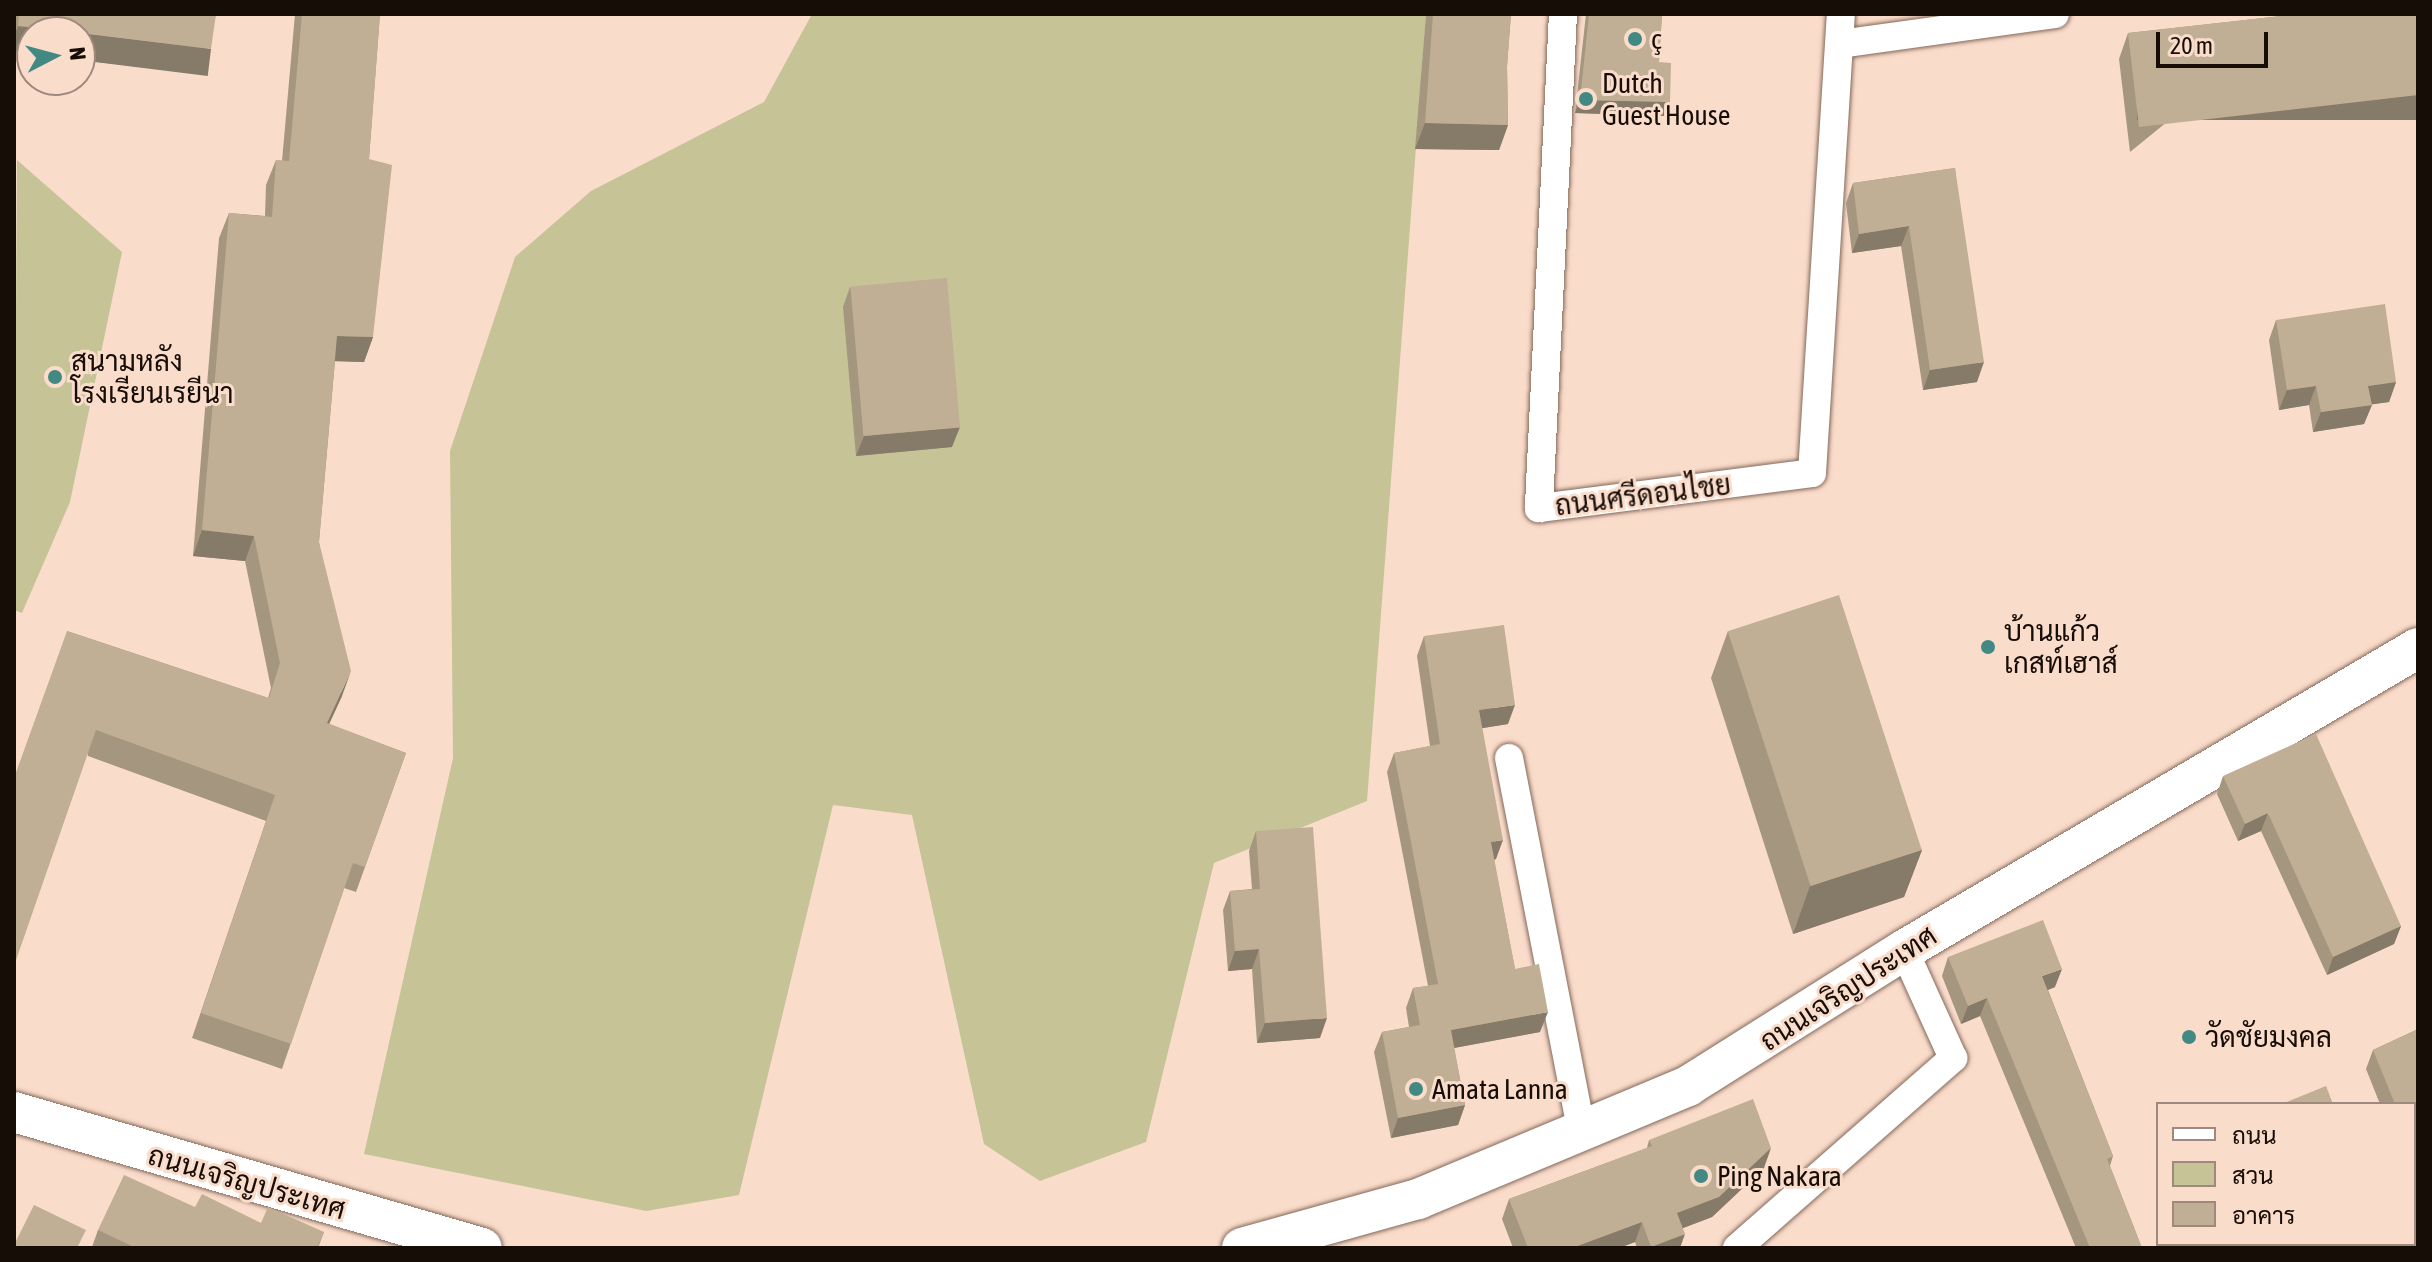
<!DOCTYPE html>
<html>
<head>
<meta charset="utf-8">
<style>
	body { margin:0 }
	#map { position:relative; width:2432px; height:1262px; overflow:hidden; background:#fadccb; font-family:"Asap Condensed",Sarabun,sans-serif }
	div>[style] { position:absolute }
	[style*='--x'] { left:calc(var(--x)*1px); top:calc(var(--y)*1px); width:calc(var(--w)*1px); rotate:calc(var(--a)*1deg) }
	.green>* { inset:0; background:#c6c497 }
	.roads { filter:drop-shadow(0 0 2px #836859) drop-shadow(0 0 2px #836859) }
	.street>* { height:28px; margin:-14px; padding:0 14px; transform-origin:14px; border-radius:14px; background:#fff }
	.secondary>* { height:40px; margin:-20px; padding:0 20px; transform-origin:20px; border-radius:20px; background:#fff }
	.wall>* { inset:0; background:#a5967f }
	.shaded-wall>* { inset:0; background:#867a68; transform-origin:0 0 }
	.building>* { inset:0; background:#c0af94; transform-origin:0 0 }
	.dots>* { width:22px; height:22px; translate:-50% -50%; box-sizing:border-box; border:4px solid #fadccb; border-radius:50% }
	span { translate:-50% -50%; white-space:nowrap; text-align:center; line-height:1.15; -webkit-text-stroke:6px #fadccb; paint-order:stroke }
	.poi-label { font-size:28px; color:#170d07 }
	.left { translate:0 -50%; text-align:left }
	.street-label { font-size:28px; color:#170d07 }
	.frame { position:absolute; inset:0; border:16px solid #170d07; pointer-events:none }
	.legend { position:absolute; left:2156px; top:1102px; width:260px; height:144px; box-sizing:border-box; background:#fadccb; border:2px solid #9f897d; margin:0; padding:10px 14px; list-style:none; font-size:24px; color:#170d07 }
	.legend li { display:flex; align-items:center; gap:16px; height:40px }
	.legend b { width:40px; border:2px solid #9f897d }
	.north { position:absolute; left:16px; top:16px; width:80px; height:80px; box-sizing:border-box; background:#fadccb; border:2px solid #9f897d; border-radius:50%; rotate:84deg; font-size:22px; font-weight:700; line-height:32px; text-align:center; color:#170d07 }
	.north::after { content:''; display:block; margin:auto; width:28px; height:36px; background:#428984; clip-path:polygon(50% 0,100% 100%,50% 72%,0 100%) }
	.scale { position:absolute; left:2156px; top:32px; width:112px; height:36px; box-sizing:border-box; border:4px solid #170d07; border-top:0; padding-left:10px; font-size:24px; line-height:28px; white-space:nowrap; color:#170d07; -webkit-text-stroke:6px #fadccb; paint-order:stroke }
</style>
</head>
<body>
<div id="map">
	<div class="green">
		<div style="clip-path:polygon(812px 14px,1426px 14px,1367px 801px,1214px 863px,1146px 1142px,1040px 1181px,984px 1144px,912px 815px,833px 805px,739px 1195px,646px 1211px,364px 1154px,453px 758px,450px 451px,515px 257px,591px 191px,764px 102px)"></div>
		<div style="clip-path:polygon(17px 160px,122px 252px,70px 502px,22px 613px,14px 610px)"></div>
	</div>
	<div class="roads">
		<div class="street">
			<div style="--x:1563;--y:14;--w:495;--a:92.8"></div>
			<div style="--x:1539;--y:508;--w:275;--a:-7.3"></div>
			<div style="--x:1812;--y:473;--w:460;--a:-86.4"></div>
			<div style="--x:1840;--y:44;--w:217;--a:-7.9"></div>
			<div style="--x:1509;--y:758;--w:384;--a:79"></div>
			<div style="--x:1737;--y:1248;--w:288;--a:-41.3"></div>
			<div style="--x:1953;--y:1058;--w:119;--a:-114.4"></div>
		</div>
		<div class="secondary">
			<div style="--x:14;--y:1112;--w:487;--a:16.2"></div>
			<div style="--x:1242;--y:1248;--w:183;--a:-15.6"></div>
			<div style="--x:1418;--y:1199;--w:293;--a:-22.7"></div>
			<div style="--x:1688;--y:1086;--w:255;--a:-32.2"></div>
			<div style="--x:1904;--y:950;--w:596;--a:-30.44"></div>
		</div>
	</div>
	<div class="wall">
		<div style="clip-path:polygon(14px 14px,216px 14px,202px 74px,80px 60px,80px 32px,14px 52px)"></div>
		<div style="clip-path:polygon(295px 14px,380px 14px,369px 159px,373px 337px,364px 362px,335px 361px,319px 542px,342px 696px,329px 724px,406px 753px,356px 892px,344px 888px,282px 1069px,192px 1038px,266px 821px,88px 756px,67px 631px,268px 698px,271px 688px,245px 561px,193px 556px,219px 238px,229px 213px,265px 216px,266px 185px,276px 160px,282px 161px)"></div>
		<div style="clip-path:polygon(1426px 14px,1511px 14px,1507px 66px,1508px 125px,1499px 150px,1415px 149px)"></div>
		<div style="clip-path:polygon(1586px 14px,1662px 14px,1659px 62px,1665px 116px,1575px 113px)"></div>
		<div style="clip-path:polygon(2300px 14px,2130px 152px,2119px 59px,2128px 33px)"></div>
		<div style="clip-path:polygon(1955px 168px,1977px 382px,1923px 390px,1901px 246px,1852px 253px,1846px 203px,1853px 183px)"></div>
		<div style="clip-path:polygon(850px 287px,952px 447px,856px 456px,843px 307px)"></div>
		<div style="clip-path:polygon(2276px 320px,2396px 382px,2389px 402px,2372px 404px,2364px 424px,2313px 432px,2309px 405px,2279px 410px,2269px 340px)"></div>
		<div style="clip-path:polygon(1728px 631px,1922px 850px,1904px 897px,1793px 934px,1711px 678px)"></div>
		<div style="clip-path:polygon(1424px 636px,1508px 724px,1482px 728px,1496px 859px,1494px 860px,1515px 969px,1540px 1032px,1454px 1048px,1465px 1105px,1458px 1125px,1391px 1138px,1374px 1052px,1382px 1032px,1409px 1027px,1406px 1008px,1413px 988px,1428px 986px,1387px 772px,1394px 753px,1430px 746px,1417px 656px)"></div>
		<div style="clip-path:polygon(2223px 776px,2401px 926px,2394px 944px,2327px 975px,2261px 831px,2238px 841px,2217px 794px)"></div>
		<div style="clip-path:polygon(1256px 831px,1320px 1038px,1257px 1043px,1252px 969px,1228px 971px,1223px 910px,1230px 891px,1252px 889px,1249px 851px)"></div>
		<div style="clip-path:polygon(1948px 957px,2055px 987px,2048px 990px,2113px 1156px,2110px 1166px,2142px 1248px,2076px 1248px,1980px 1016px,1961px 1024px,1942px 976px)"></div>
		<div style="clip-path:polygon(2418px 1029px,2418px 1170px,2414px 1171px,2414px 1104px,2380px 1104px,2366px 1069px,2373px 1050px)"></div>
		<div style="clip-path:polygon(1649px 1140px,1764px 1168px,1712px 1217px,1683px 1228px,1680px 1248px,1637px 1248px,1635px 1242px,1619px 1248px,1513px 1248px,1502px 1219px,1509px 1199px,1647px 1148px)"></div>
		<div style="clip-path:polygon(195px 1207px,261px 1223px,324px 1232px,318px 1248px,92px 1247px,98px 1230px)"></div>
		<div style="clip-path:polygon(2293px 1244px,2347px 1244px,2337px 1248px,2295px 1248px)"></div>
	</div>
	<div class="shaded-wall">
		<div style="clip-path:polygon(18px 26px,70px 32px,32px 32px,32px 54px,14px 52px,14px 37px)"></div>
		<div style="left:80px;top:33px;width:132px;height:27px;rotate:7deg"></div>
		<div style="left:2418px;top:95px;width:25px;height:281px;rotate:90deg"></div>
		<div style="clip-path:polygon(1580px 100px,1670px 102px,1665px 116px,1575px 113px)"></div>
		<div style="clip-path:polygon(1425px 123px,1508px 125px,1499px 150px,1415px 149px)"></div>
		<div style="clip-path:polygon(1909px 226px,1901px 246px,1852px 253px,1859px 234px)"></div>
		<div style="clip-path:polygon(337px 336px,373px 337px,364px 362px,328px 361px)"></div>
		<div style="clip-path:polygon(1984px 362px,1977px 382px,1923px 390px,1930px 370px)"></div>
		<div style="clip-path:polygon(2396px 382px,2389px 402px,2361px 406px,2368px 386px)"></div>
		<div style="clip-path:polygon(2316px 386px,2309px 405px,2279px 410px,2287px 390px)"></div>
		<div style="clip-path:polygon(2372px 405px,2364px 424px,2313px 432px,2321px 412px)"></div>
		<div style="clip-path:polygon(960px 427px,952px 447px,856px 456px,864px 436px)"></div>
		<div style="clip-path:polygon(202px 530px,254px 536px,245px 561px,193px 556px)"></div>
		<div style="clip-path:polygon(351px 671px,342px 696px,318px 748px,327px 723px)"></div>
		<div style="clip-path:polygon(1515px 705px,1508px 724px,1471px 730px,1479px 710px)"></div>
		<div style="clip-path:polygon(2268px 813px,2261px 831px,2238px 841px,2245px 824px)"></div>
		<div style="clip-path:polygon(1503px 840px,1496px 859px,1484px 862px,1491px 842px)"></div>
		<div style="clip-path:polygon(1922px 850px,1904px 897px,1793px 934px,1810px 886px)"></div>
		<div style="clip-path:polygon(2401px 926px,2394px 944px,2327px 975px,2333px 957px)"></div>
		<div style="clip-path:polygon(1259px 949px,1252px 969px,1228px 971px,1235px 951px)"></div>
		<div style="clip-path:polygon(2062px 969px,2055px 987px,2035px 995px,2042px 976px)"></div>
		<div style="clip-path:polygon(1987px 998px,1980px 1016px,1961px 1024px,1968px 1006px)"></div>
		<div style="clip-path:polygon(1548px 1012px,1540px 1032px,1443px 1050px,1451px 1030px)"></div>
		<div style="clip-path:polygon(1327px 1018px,1320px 1038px,1257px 1043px,1265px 1023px)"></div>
		<div style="clip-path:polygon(1465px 1105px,1458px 1125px,1391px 1138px,1398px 1118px)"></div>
		<div style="clip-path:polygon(1771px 1148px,1764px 1168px,1712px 1217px,1670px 1233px,1677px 1213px)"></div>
		<div style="clip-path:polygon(2418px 1153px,2418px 1170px,2414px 1171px,2414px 1158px,2415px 1154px)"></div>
		<div style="clip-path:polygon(1642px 1222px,1635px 1242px,1619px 1248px,1572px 1248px)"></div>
		<div style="clip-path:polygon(1685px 1234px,1680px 1248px,1650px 1248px,1651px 1247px)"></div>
		<div style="clip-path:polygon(2307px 1244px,2347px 1244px,2337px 1248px,2306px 1248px)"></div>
	</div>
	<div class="building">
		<div style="clip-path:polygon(19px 14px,216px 14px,211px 49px,80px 33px,80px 32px,18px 26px)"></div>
		<div style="clip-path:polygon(302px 14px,380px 14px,369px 159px,392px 165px,373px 337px,337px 336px,319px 542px,351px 671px,327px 723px,406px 753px,365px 867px,353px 863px,291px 1044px,201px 1013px,275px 795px,96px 730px,14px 966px,14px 778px,67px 631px,269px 698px,280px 663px,254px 536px,202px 530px,229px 213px,272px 217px,276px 160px,289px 161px)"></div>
		<div style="clip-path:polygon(1433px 14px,1511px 14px,1507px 66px,1508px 125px,1425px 123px)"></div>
		<div style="clip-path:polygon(1589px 14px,1662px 14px,1659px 62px,1671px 63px,1670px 102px,1580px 100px)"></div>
		<div style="clip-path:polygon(2300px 14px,2418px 14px,2418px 95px,2139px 127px,2128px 33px)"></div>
		<div style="clip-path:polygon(1955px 168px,1984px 362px,1930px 370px,1909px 226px,1859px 234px,1853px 183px)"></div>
		<div style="left:947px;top:278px;width:150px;height:97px;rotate:85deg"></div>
		<div style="clip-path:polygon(2385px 304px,2396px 382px,2368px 386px,2372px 405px,2321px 412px,2316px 386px,2287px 390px,2276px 320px)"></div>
		<div style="left:1839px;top:595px;width:268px;height:117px;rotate:72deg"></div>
		<div style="clip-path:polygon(1504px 625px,1515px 705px,1479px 710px,1503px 840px,1491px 842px,1515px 969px,1539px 964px,1548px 1012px,1451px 1030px,1465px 1105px,1398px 1118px,1382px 1032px,1420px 1025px,1413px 988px,1438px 984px,1394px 753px,1440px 744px,1424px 636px)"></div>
		<div style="clip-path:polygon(2316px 734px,2401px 926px,2333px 957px,2268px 813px,2245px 824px,2223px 776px)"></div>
		<div style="clip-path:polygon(1313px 827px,1327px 1018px,1265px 1023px,1259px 949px,1235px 951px,1230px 891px,1260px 889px,1256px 831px)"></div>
		<div style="clip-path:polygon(2043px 920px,2062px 969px,2042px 976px,2113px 1156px,2107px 1159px,2142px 1248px,2090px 1248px,1987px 998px,1968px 1006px,1948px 957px)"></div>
		<div style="clip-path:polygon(2418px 1029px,2418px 1153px,2415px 1154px,2414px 1151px,2414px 1104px,2395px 1104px,2373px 1050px)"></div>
		<div style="clip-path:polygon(2326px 1086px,2333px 1104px,2282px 1104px)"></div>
		<div style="clip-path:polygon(1753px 1099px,1771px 1148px,1719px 1197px,1677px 1213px,1685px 1234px,1651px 1247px,1642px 1222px,1572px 1248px,1528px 1248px,1509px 1199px,1652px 1146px,1649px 1140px)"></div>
		<div style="clip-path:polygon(124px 1175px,195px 1207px,202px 1194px,261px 1223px,268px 1207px,324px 1232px,317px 1248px,136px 1248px,98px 1230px)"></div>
		<div style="clip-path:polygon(34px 1205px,86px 1230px,77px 1248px,14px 1248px,14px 1245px)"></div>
	</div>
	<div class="dots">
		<div style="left:1635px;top:39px;background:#428984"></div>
		<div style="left:1586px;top:99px;background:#428984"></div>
		<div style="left:55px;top:377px;background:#428984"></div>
		<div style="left:1988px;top:647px;background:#428984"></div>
		<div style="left:2189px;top:1037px;background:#428984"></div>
		<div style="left:1416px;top:1089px;background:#428984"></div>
		<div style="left:1701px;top:1176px;background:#428984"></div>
	</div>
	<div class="poi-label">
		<span class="left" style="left:1651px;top:39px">ç</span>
		<span class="left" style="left:1602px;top:99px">Dutch<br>Guest House</span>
		<span class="left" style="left:71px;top:377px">สนามหลัง<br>โรงเรียนเรยีนา</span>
		<span class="left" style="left:2004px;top:647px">บ้านแก้ว<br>เกสท์เฮาส์</span>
		<span class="left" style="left:2205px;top:1037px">วัดชัยมงคล</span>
		<span class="left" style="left:1432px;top:1089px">Amata Lanna</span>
		<span class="left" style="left:1717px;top:1176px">Ping Nakara</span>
	</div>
	<div class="street-label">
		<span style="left:1643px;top:495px;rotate:-7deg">ถนนศรีดอนไชย</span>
		<span style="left:1848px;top:988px;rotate:-33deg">ถนนเจริญประเทศ</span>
		<span style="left:247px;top:1182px;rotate:16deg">ถนนเจริญประเทศ</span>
	</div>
	<div class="frame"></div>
	<ul class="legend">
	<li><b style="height:10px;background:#fff"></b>ถนน</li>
	<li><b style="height:22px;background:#c6c497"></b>สวน</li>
	<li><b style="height:22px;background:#c0af94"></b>อาคาร</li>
	</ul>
	<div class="north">N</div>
	<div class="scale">20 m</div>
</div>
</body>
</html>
